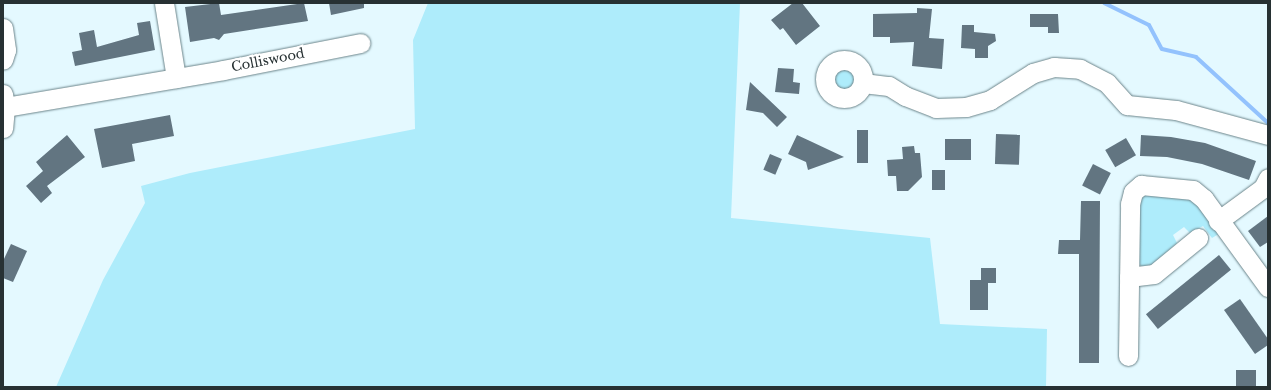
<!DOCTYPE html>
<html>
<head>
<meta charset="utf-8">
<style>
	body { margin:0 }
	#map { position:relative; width:1271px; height:390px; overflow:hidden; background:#e4f9ff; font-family:"Libre Baskerville",serif }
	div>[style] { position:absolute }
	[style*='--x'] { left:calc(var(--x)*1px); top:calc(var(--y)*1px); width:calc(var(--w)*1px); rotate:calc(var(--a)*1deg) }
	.green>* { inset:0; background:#aeecfb }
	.round { border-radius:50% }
	.stream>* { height:4px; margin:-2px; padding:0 2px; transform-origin:2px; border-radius:2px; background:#93c2fd }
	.building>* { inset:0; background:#627581; transform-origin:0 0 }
	.roads { filter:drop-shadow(0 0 1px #6b848a) drop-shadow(0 0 1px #6b848a) }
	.minor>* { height:19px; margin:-9.5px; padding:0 9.5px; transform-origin:9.5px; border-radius:9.5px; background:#fff }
	.minor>.ring { margin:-9.5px; padding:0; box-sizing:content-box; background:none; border:19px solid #fff; border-radius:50% }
	span { translate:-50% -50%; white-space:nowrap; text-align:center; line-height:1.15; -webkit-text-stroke:4px #fff; paint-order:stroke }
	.street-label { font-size:13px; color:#273133 }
	.frame { position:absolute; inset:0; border:4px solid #273133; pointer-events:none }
</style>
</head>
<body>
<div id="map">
	<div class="green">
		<div style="clip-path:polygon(428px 3px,740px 3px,731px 218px,930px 238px,940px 324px,1047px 329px,1046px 387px,56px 387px,103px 280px,145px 203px,141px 186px,190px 173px,415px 129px,413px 40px)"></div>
		<div class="round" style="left:832px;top:67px;width:24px;height:24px"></div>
		<div style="clip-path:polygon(1140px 194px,1195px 199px,1222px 232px,1212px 238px,1203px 226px,1190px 233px,1184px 227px,1173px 235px,1177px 243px,1146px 270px,1136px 261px,1136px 201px)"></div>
	</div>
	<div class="stream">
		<div style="--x:1104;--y:3;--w:50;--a:26.1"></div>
		<div style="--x:1149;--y:25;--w:27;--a:62"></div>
		<div style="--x:1162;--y:49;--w:35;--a:13"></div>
		<div style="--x:1196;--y:57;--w:98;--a:42.5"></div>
	</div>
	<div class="building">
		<div style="clip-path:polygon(219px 3px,221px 15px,304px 3px,308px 21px,224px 34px,219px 40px,214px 38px,190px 42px,185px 7px)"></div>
		<div style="clip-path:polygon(329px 3px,364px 3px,364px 8px,331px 15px)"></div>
		<div style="clip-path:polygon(793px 3px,802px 3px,820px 26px,796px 45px,783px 28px,780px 30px,771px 20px)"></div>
		<div style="clip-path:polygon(917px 8px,932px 9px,929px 38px,944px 39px,942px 69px,912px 66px,914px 42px,890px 43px,890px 37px,873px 37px,873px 14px,917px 13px)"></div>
		<div style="clip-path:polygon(1030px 14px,1058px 14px,1059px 33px,1048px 33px,1048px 27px,1030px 27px)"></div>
		<div style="clip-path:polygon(150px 21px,155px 50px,75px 66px,72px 52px,82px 50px,79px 33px,94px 30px,97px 47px,139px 35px,137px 23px)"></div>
		<div style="clip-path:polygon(962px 25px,974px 25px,974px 32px,995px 34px,996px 41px,988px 46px,988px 58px,975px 58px,975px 49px,961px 48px)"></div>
		<div style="clip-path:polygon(778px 68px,794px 69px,793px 82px,800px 83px,799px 94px,775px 92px)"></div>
		<div style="clip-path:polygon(750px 82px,787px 117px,777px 127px,763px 113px,746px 110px)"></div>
		<div style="clip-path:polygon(170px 115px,174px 136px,132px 144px,135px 161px,102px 168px,94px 129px)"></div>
		<div style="left:857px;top:130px;width:11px;height:33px"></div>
		<div style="left:996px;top:134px;width:24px;height:30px;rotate:2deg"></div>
		<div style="clip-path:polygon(67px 135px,85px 157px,47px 186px,52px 193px,41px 203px,26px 186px,43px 171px,36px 162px)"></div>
		<div style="clip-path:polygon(797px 135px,810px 141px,844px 157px,808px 170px,806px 162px,788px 154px)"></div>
		<div style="clip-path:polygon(1141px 135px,1171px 137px,1205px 143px,1256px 161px,1249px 180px,1202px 164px,1167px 157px,1140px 156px)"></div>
		<div style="left:1126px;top:138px;width:20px;height:24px;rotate:60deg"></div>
		<div style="left:945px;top:139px;width:26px;height:21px"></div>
		<div style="clip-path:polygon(914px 146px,915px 153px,920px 153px,922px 177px,908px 191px,897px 191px,896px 176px,888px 176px,887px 160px,903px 159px,902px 147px)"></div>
		<div style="left:770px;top:154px;width:13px;height:17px;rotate:23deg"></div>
		<div style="left:1093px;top:164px;width:20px;height:24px;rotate:27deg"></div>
		<div style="left:932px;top:170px;width:13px;height:20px"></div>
		<div style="clip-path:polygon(1081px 201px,1100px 201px,1099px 363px,1079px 363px,1079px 254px,1058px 254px,1059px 240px,1080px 240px)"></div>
		<div style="clip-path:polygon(1268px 216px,1268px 242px,1260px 247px,1248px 231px)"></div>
		<div style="clip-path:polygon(11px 244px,27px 251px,13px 282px,3px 278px,3px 261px)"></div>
		<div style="left:1219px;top:255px;width:19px;height:94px;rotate:51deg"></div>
		<div style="clip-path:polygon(981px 268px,996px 268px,996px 283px,988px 283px,988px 310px,970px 310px,970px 280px,981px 280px)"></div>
		<div style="clip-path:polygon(1240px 299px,1268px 339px,1268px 345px,1255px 354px,1224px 310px)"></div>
		<div style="left:1236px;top:370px;width:20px;height:17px"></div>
	</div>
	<div class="roads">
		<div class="minor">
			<div style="--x:164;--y:3;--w:76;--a:80.9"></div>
			<div style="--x:3;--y:28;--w:22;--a:82"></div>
			<div style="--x:6;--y:50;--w:10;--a:107"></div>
			<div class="ring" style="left:825px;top:60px;width:19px;height:19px"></div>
			<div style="--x:863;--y:83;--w:26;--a:7"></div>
			<div style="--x:889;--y:86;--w:19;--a:32"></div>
			<div style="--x:905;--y:96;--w:33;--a:21"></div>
			<div style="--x:936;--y:108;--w:30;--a:-2"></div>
			<div style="--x:966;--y:107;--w:25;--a:-16"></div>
			<div style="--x:990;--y:100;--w:51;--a:-32.1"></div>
			<div style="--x:1033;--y:73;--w:22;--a:-16"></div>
			<div style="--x:1054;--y:67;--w:26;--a:4"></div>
			<div style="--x:1080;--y:69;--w:30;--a:27"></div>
			<div style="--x:1107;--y:83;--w:30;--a:48"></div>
			<div style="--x:1127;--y:105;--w:49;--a:5.8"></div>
			<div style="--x:1176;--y:110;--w:95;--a:15.2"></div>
			<div style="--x:3;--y:94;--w:13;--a:81"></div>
			<div style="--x:5;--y:107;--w:21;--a:95"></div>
			<div style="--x:5;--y:107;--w:221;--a:-9.6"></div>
			<div style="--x:223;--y:70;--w:140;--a:-11.1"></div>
			<div style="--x:1218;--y:221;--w:56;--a:-36.3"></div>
			<div style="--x:1263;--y:188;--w:11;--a:-63"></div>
			<div style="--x:1129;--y:277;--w:25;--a:-7"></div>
			<div style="--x:1154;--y:274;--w:57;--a:-39.3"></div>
			<div style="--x:1128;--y:356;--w:152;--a:-89.2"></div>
			<div style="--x:1130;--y:204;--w:12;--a:-76"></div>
			<div style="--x:1133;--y:192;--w:11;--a:-41"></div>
			<div style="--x:1141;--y:185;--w:52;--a:5.5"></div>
			<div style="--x:1193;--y:190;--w:14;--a:39"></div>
			<div style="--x:1204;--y:199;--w:109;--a:54"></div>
		</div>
	</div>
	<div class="street-label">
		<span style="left:268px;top:61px;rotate:-11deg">Colliswood</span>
	</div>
	<div class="frame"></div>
</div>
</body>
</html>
